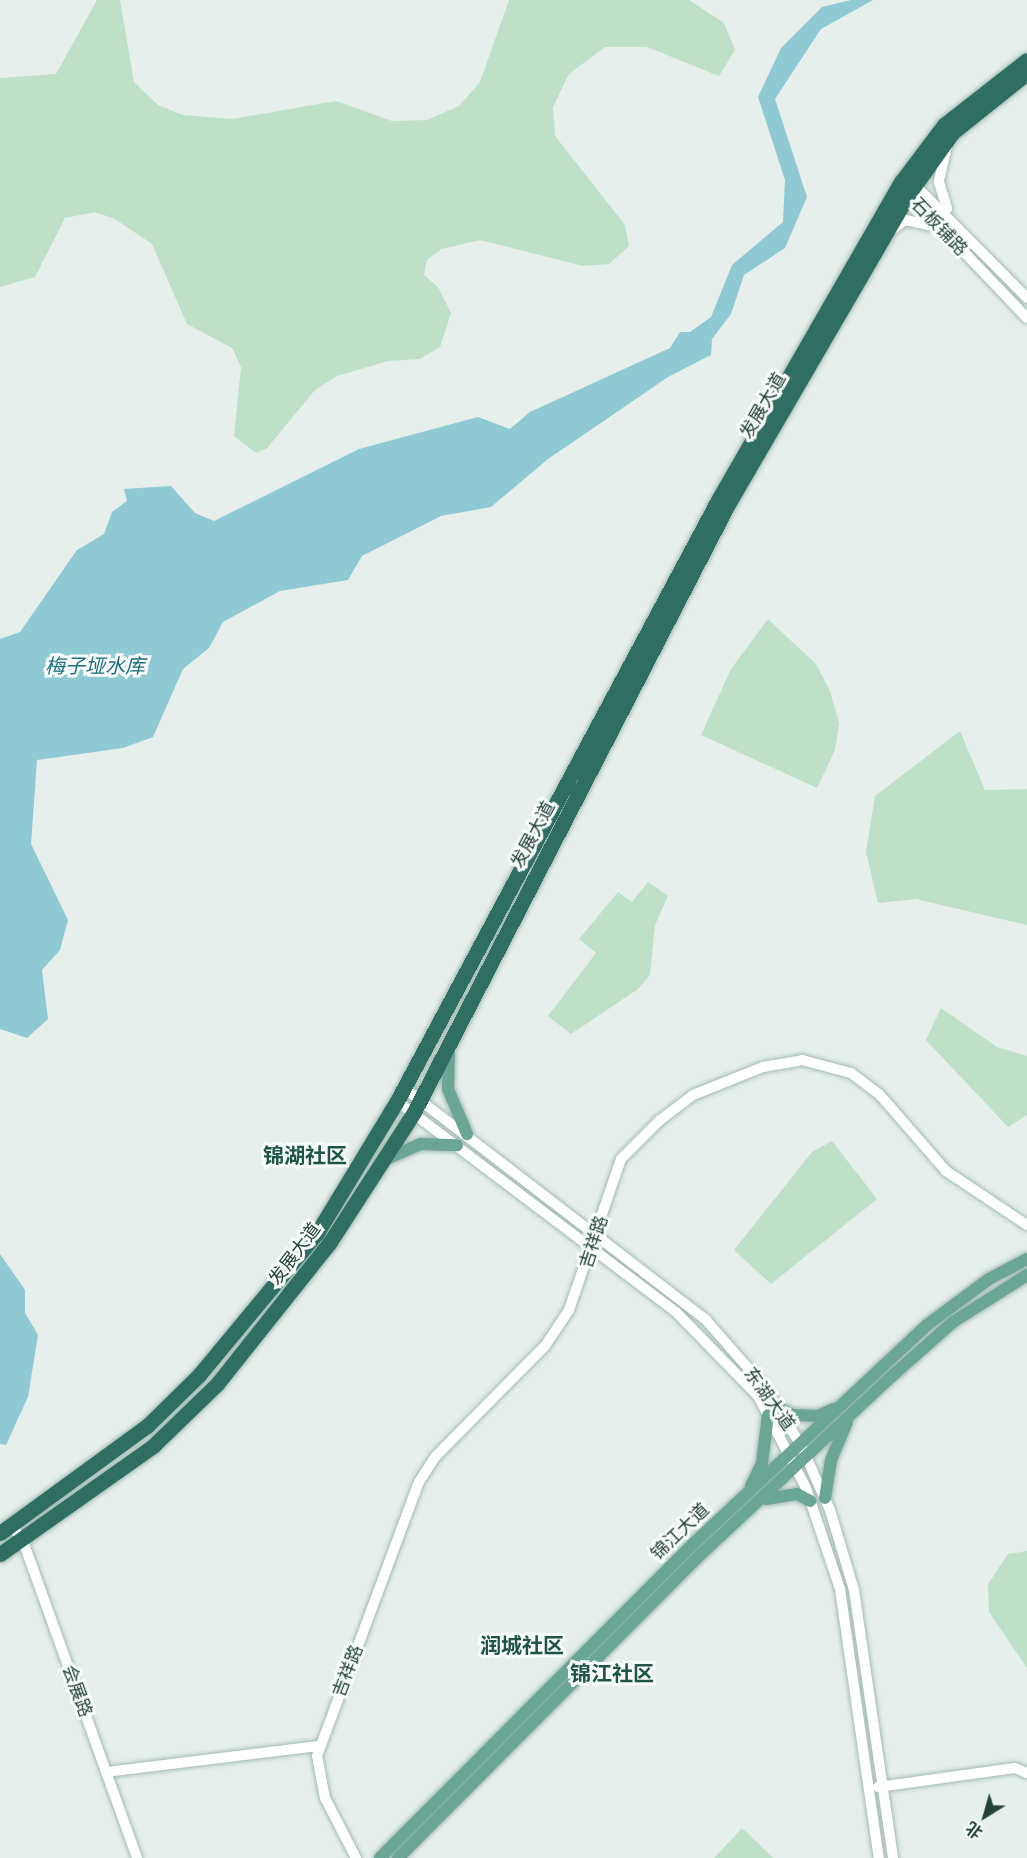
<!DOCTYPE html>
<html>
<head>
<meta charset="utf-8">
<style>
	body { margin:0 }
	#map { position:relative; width:1027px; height:1858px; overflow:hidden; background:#e6efeb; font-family:"PT Sans","Noto Sans SC",sans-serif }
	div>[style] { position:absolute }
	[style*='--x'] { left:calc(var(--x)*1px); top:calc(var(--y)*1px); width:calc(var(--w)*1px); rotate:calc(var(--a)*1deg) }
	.green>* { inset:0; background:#bfe0c8 }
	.water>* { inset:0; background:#8ec9d4 }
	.roads { filter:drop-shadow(0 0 2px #a4bbb3) drop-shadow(0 0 2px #a4bbb3) }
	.secondary>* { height:10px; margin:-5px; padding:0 5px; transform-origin:5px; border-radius:5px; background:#fff }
	.primary>* { height:12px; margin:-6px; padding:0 6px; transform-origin:6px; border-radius:6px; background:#6aa596 }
	.highway>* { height:15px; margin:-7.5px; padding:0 7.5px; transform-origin:7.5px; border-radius:7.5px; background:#2f6f62 }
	span { translate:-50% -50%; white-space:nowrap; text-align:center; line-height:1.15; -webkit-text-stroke:6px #f7fbf9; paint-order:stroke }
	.street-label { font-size:18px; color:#24423a }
	.water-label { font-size:20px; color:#1c6f80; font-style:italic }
	.quarter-label { font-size:21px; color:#1f5548; font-weight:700 }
	.north { position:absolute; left:955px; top:1786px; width:60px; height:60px; -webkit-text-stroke:4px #f7fbf9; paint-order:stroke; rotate:217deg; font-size:16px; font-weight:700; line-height:24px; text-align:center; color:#24423a }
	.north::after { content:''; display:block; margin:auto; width:21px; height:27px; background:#24423a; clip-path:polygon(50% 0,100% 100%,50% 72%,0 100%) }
</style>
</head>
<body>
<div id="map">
	<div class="green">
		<div style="clip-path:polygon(97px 0,120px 0,134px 82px,158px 105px,183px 115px,232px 119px,336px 101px,392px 121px,427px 120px,459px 106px,480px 82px,509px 0,689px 0,724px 23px,735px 50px,719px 76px,647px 47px,605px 47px,569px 74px,553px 107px,555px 136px,625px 225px,629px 246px,609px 264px,583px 266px,480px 240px,441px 249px,427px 260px,424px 275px,438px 287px,451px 313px,440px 347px,420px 359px,388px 361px,337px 376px,315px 390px,267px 448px,256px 453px,234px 436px,241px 367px,232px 348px,187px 324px,152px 244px,115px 219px,95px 212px,65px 218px,35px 277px,0 287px,0 78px,56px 74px)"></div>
		<div style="clip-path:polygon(768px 619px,816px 664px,830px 691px,839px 723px,835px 750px,817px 788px,701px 735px,731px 669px)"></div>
		<div style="clip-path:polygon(960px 731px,985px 790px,1027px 789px,1027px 925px,916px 899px,878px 903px,866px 852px,875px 796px)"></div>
		<div style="clip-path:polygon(648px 882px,668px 896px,655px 925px,650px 975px,638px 989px,571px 1034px,548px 1016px,596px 953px,579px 939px,618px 892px,632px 902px)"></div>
		<div style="clip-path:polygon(941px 1008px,997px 1047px,1027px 1056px,1027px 1115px,1008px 1127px,926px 1040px)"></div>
		<div style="clip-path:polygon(832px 1141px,877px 1199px,771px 1284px,734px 1250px,812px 1152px)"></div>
		<div style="clip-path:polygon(1027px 1551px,1027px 1668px,989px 1612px,988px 1584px,1008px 1554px)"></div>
		<div style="clip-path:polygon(742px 1828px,773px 1858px,714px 1858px)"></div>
	</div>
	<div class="water">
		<div style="clip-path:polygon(851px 0,873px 0,821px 29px,775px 99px,807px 197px,785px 248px,744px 275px,731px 314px,712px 339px,711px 355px,668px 377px,548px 459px,491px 507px,441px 516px,362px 556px,348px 580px,280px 591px,223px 622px,209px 648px,183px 669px,153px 737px,123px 748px,37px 760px,31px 844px,68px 920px,60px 950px,42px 970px,48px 1019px,27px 1038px,0 1029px,0 639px,20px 632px,77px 550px,104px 534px,112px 512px,127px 501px,124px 489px,171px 486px,195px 513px,214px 521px,359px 449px,478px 417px,510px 429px,530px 412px,670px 348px,680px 332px,690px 332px,711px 317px,732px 265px,783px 222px,785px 180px,758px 97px,781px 48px,822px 7px)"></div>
		<div style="clip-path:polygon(0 1254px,25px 1290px,25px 1313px,38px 1335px,28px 1397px,6px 1445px,0 1444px)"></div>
	</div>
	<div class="roads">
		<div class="secondary">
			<div style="--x:947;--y:146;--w:37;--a:103"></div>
			<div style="--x:939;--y:182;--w:28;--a:73"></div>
			<div style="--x:912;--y:182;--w:163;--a:45.2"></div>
			<div style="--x:906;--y:191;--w:175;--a:46.4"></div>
			<div style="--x:889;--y:232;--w:20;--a:-37"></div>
			<div style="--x:905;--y:220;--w:33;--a:12"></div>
			<div style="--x:404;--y:1088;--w:381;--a:37.5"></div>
			<div style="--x:706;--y:1320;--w:86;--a:48.8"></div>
			<div style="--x:763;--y:1385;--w:71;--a:57.7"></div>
			<div style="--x:801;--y:1445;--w:71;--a:66"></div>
			<div style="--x:830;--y:1510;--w:84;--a:73.3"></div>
			<div style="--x:854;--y:1590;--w:271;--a:81.7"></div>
			<div style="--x:397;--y:1101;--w:350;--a:37.1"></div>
			<div style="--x:676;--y:1312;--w:117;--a:45.7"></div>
			<div style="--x:758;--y:1396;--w:104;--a:62.4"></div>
			<div style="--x:806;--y:1488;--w:107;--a:71.4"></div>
			<div style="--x:840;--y:1589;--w:272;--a:81.8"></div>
			<div style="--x:12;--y:1526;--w:19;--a:54"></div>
			<div style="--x:23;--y:1541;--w:337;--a:70.2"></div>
			<div style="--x:106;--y:1772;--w:215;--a:-7"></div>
			<div style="--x:878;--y:1787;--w:138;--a:-7.9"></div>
			<div style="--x:1015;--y:1768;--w:13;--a:23"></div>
			<div style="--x:356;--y:1858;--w:68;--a:-117.3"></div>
			<div style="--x:325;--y:1798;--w:43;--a:-100.8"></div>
			<div style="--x:317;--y:1756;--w:292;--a:-69.6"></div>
			<div style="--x:419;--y:1482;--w:30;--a:-57"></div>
			<div style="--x:435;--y:1457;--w:156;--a:-45.3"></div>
			<div style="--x:545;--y:1346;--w:43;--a:-56.3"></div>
			<div style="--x:569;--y:1310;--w:160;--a:-71"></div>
			<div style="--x:621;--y:1159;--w:54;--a:-45"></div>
			<div style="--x:659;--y:1121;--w:43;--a:-37.4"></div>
			<div style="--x:693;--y:1095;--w:75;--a:-21.8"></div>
			<div style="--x:763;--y:1067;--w:40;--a:-10"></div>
			<div style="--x:802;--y:1060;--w:51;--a:14.9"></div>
			<div style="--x:851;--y:1073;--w:36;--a:37"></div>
			<div style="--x:880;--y:1095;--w:101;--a:49"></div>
			<div style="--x:946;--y:1171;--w:97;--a:33.7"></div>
		</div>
		<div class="primary">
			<div style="--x:449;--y:1049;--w:40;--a:91.4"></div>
			<div style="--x:448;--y:1089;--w:49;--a:67.1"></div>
			<div style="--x:384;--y:1160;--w:40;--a:-23.4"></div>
			<div style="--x:421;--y:1144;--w:36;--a:2"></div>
			<div style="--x:777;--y:1407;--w:18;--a:27"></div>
			<div style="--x:793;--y:1415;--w:25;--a:2"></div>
			<div style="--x:818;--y:1416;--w:17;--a:-24"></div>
			<div style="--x:751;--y:1486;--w:25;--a:-64"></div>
			<div style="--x:762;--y:1463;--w:48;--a:-82.9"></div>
			<div style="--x:825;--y:1498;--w:38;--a:-81"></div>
			<div style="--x:831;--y:1460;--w:41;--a:-67.2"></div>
			<div style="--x:766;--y:1499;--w:31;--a:-9"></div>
			<div style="--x:797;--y:1494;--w:15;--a:28"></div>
			<div style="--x:380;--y:1858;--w:442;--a:-45.1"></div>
			<div style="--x:692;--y:1545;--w:322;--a:-43.1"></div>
			<div style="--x:927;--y:1325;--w:77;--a:-36.6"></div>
			<div style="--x:989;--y:1279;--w:43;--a:-27.8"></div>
			<div style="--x:398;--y:1858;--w:428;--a:-45.1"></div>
			<div style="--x:700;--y:1555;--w:262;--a:-43"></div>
			<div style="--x:892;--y:1376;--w:81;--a:-41.5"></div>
			<div style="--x:953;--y:1322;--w:88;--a:-32.4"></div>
		</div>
		<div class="highway">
			<div style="--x:0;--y:1533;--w:182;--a:-36.1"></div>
			<div style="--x:147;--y:1426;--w:73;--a:-44.4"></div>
			<div style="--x:199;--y:1375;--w:185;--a:-50.3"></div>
			<div style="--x:317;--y:1233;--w:154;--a:-58.8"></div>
			<div style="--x:397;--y:1101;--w:681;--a:-61.89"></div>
			<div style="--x:718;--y:500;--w:367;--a:-60.1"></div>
			<div style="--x:901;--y:182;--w:71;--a:-53"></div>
			<div style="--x:944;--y:125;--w:105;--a:-38.1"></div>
			<div style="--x:0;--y:1554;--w:187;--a:-35.2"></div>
			<div style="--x:153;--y:1446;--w:89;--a:-44.1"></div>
			<div style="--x:217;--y:1384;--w:181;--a:-51.5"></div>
			<div style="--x:330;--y:1242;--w:155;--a:-57.1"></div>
			<div style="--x:414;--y:1112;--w:682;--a:-62.68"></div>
			<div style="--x:727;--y:506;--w:360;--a:-59.8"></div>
			<div style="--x:908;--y:195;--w:76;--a:-54.6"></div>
			<div style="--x:952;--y:133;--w:96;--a:-38.7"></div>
		</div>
	</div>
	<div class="street-label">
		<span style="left:939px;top:227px;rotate:46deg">石板铺路</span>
		<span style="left:763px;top:406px;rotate:-60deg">发展大道</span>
		<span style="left:533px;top:835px;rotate:-62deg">发展大道</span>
		<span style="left:594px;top:1242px;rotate:-72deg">吉祥路</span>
		<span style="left:295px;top:1254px;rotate:-53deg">发展大道</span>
		<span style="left:769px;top:1399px;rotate:54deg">东湖大道</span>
		<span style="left:680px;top:1532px;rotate:-44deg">锦江大道</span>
		<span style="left:348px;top:1671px;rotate:-69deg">吉祥路</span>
		<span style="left:77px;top:1691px;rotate:70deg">会展路</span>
	</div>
	<div class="water-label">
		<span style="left:95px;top:666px">梅子垭水库</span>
	</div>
	<div class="quarter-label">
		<span style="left:305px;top:1156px">锦湖社区</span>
		<span style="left:522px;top:1646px">润城社区</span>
		<span style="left:612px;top:1674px">锦江社区</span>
	</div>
	<div class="north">北</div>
</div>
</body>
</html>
